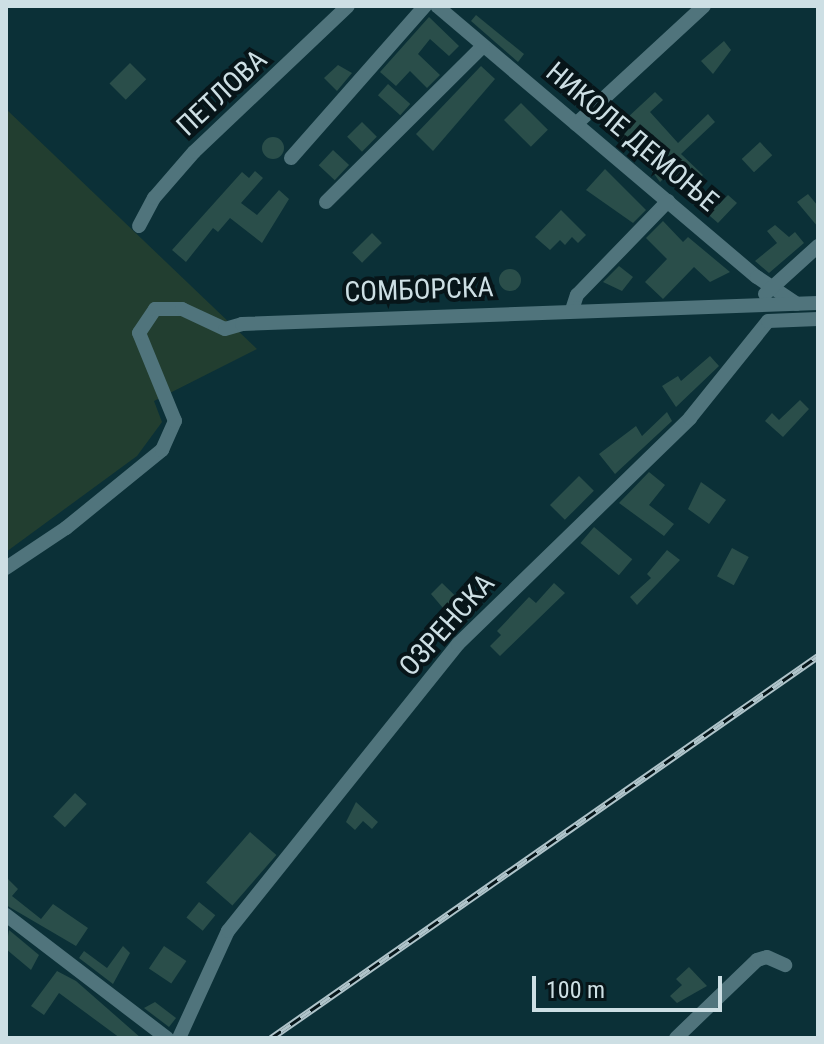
<!DOCTYPE html>
<html>
<head>
<meta charset="utf-8">
<style>
	body { margin:0 }
	#map { position:relative; width:824px; height:1044px; overflow:hidden; background:#0b3037; font-family:"Roboto Condensed",sans-serif }
	div>[style] { position:absolute }
	[style*='--x'] { left:calc(var(--x)*1px); top:calc(var(--y)*1px); width:calc(var(--w)*1px); rotate:calc(var(--a)*1deg) }
	.green>* { inset:0; background:#223e30 }
	.building>* { inset:0; background:#2a4e4a; transform-origin:0 0 }
	.round { border-radius:50% }
	.minor>* { height:14px; margin:-7px; padding:0 7px; transform-origin:7px; border-radius:7px; background:#50747c }
	.rail>* { height:7px; margin-top:-3.5px; transform-origin:0; background:repeating-linear-gradient(90deg,#071519 0 12px,#b0c4ca 0 24px); box-sizing:border-box; border-block:2px solid #b0c4ca }
	span { translate:-50% -50%; white-space:nowrap; text-align:center; line-height:1.15; -webkit-text-stroke:8px #071519; paint-order:stroke }
	.street-label { font-size:28px; color:#cddfe4 }
	.frame { position:absolute; inset:0; border:8px solid #cddfe4; pointer-events:none }
	.scale { position:absolute; left:532px; top:976px; width:190px; height:36px; box-sizing:border-box; border:4px solid #cddfe4; border-top:0; padding-left:10px; font-size:24px; line-height:28px; white-space:nowrap; color:#cddfe4; -webkit-text-stroke:6px #071519; paint-order:stroke }
</style>
</head>
<body>
<div id="map">
	<div class="green">
		<div style="clip-path:polygon(6px 109px,257px 349px,154px 401px,162px 422px,137px 456px,6px 552px)"></div>
	</div>
	<div class="building">
		<div style="clip-path:polygon(476px 15px,524px 54px,518px 62px,471px 21px)"></div>
		<div style="clip-path:polygon(429px 17px,459px 46px,449px 56px,430px 39px,418px 54px,440px 75px,427px 88px,410px 71px,396px 86px,380px 72px)"></div>
		<div style="clip-path:polygon(724px 41px,731px 50px,713px 74px,701px 61px)"></div>
		<div style="left:130px;top:63px;width:23px;height:29px;rotate:45deg"></div>
		<div style="clip-path:polygon(338px 65px,352px 73px,337px 91px,324px 78px)"></div>
		<div style="clip-path:polygon(481px 66px,495px 79px,433px 151px,416px 134px)"></div>
		<div style="left:388px;top:84px;width:30px;height:15px;rotate:42deg"></div>
		<div style="clip-path:polygon(655px 92px,663px 100px,650px 112px,678px 143px,708px 114px,715px 122px,681px 154px,703px 175px,691px 187px,717px 206px,728px 195px,737px 203px,718px 223px,665px 177px,660px 182px,629px 140px,625px 144px,613px 131px)"></div>
		<div style="left:521px;top:103px;width:38px;height:24px;rotate:45deg"></div>
		<div style="left:362px;top:122px;width:21px;height:21px;rotate:45deg"></div>
		<div class="round" style="left:262px;top:137px;width:22px;height:22px"></div>
		<div style="left:760px;top:142px;width:18px;height:25px;rotate:47deg"></div>
		<div style="left:333px;top:150px;width:22px;height:21px;rotate:43deg"></div>
		<div style="clip-path:polygon(605px 169px,646px 210px,633px 223px,586px 190px)"></div>
		<div style="clip-path:polygon(255px 171px,263px 178px,241px 203px,257px 215px,279px 190px,289px 199px,262px 243px,230px 218px,218px 232px,213px 228px,186px 262px,172px 250px,242px 172px,249px 178px)"></div>
		<div style="clip-path:polygon(808px 194px,818px 206px,818px 227px,797px 202px)"></div>
		<div style="clip-path:polygon(561px 210px,586px 235px,578px 243px,572px 237px,565px 245px,560px 240px,550px 250px,535px 237px)"></div>
		<div style="clip-path:polygon(663px 221px,683px 242px,688px 237px,730px 272px,710px 282px,694px 267px,663px 299px,645px 282px,667px 259px,646px 238px)"></div>
		<div style="clip-path:polygon(775px 225px,789px 237px,795px 232px,804px 243px,769px 273px,755px 261px,777px 243px,767px 231px)"></div>
		<div style="left:372px;top:233px;width:14px;height:28px;rotate:45deg"></div>
		<div style="clip-path:polygon(619px 266px,633px 277px,622px 291px,603px 282px)"></div>
		<div class="round" style="left:499px;top:269px;width:22px;height:22px"></div>
		<div style="clip-path:polygon(710px 356px,719px 366px,676px 407px,662px 386px,678px 376px,681px 381px)"></div>
		<div style="clip-path:polygon(800px 400px,809px 409px,783px 437px,765px 421px,772px 413px,779px 420px)"></div>
		<div style="clip-path:polygon(667px 412px,672px 421px,615px 474px,599px 454px,636px 426px,642px 436px)"></div>
		<div style="clip-path:polygon(649px 472px,665px 485px,649px 505px,674px 524px,664px 536px,619px 503px)"></div>
		<div style="left:579px;top:476px;width:21px;height:41px;rotate:45deg"></div>
		<div style="clip-path:polygon(701px 482px,726px 500px,709px 524px,688px 509px)"></div>
		<div style="left:594px;top:527px;width:50px;height:21px;rotate:40deg"></div>
		<div style="left:732px;top:548px;width:19px;height:32px;rotate:28deg"></div>
		<div style="clip-path:polygon(667px 550px,680px 560px,637px 605px,630px 597px,651px 578px,647px 574px)"></div>
		<div style="clip-path:polygon(442px 583px,474px 614px,460px 628px,431px 594px)"></div>
		<div style="clip-path:polygon(554px 583px,565px 593px,500px 656px,490px 646px,501px 635px,497px 631px,529px 597px,536px 603px)"></div>
		<div style="left:75px;top:793px;width:16px;height:32px;rotate:43deg"></div>
		<div style="clip-path:polygon(356px 802px,378px 822px,372px 829px,363px 821px,355px 830px,346px 822px)"></div>
		<div style="left:250px;top:832px;width:35px;height:67px;rotate:41deg"></div>
		<div style="clip-path:polygon(6px 877px,18px 889px,12px 896px,41px 919px,53px 904px,88px 928px,76px 946px,6px 905px)"></div>
		<div style="left:199px;top:902px;width:21px;height:20px;rotate:39deg"></div>
		<div style="clip-path:polygon(9px 930px,39px 955px,31px 970px,6px 949px)"></div>
		<div style="clip-path:polygon(123px 946px,130px 953px,113px 984px,79px 958px,84px 951px,107px 968px)"></div>
		<div style="left:164px;top:946px;width:27px;height:27px;rotate:34deg"></div>
		<div style="clip-path:polygon(689px 967px,707px 986px,677px 1003px,670px 996px,682px 985px,676px 979px)"></div>
		<div style="clip-path:polygon(57px 971px,76px 981px,141px 1038px,120px 1038px,59px 993px,44px 1015px,31px 1006px)"></div>
		<div style="clip-path:polygon(155px 1002px,176px 1018px,169px 1027px,144px 1008px)"></div>
	</div>
	<div class="minor">
		<div style="--x:437;--y:6;--w:419;--a:40.3"></div>
		<div style="--x:757;--y:277;--w:48;--a:34"></div>
		<div style="--x:576;--y:124;--w:174;--a:-42.7"></div>
		<div style="--x:291;--y:158;--w:203;--a:-48.6"></div>
		<div style="--x:326;--y:202;--w:221;--a:-44.8"></div>
		<div style="--x:139;--y:226;--w:32;--a:-62"></div>
		<div style="--x:154;--y:198;--w:61;--a:-49"></div>
		<div style="--x:194;--y:152;--w:212;--a:-43.5"></div>
		<div style="--x:765;--y:294;--w:72;--a:-42.2"></div>
		<div style="--x:572;--y:310;--w:16;--a:-72"></div>
		<div style="--x:577;--y:295;--w:131;--a:-45.9"></div>
		<div style="--x:6;--y:568;--w:72;--a:-33.7"></div>
		<div style="--x:66;--y:528;--w:124;--a:-39.1"></div>
		<div style="--x:162;--y:450;--w:32;--a:-66"></div>
		<div style="--x:175;--y:421;--w:95;--a:-112.2"></div>
		<div style="--x:139;--y:333;--w:29;--a:-56"></div>
		<div style="--x:155;--y:309;--w:27;--a:0"></div>
		<div style="--x:182;--y:309;--w:47;--a:24.9"></div>
		<div style="--x:225;--y:329;--w:18;--a:-16"></div>
		<div style="--x:242;--y:324;--w:576;--a:-2.09"></div>
		<div style="--x:6;--y:915;--w:203;--a:37.4"></div>
		<div style="--x:179;--y:1038;--w:118;--a:-65.4"></div>
		<div style="--x:228;--y:931;--w:368;--a:-51.3"></div>
		<div style="--x:458;--y:644;--w:324;--a:-44.2"></div>
		<div style="--x:690;--y:418;--w:124;--a:-51.2"></div>
		<div style="--x:768;--y:321;--w:50;--a:-2.3"></div>
		<div style="--x:676;--y:1038;--w:112;--a:-43.9"></div>
		<div style="--x:757;--y:960;--w:10;--a:-17"></div>
		<div style="--x:767;--y:957;--w:20;--a:24"></div>
	</div>
	<div class="rail">
		<div style="--x:271;--y:1038;--w:667;--a:-34.93"></div>
	</div>
	<div class="street-label">
		<span style="left:222px;top:93px;rotate:-43deg">ПЕТЛОВА</span>
		<span style="left:632px;top:137px;rotate:40deg">НИКОЛЕ ДЕМОЊЕ</span>
		<span style="left:419px;top:290px;rotate:-2deg">СОМБОРСКА</span>
		<span style="left:447px;top:625px;rotate:-48deg">ОЗРЕНСКА</span>
	</div>
	<div class="frame"></div>
	<div class="scale">100 m</div>
</div>
</body>
</html>
